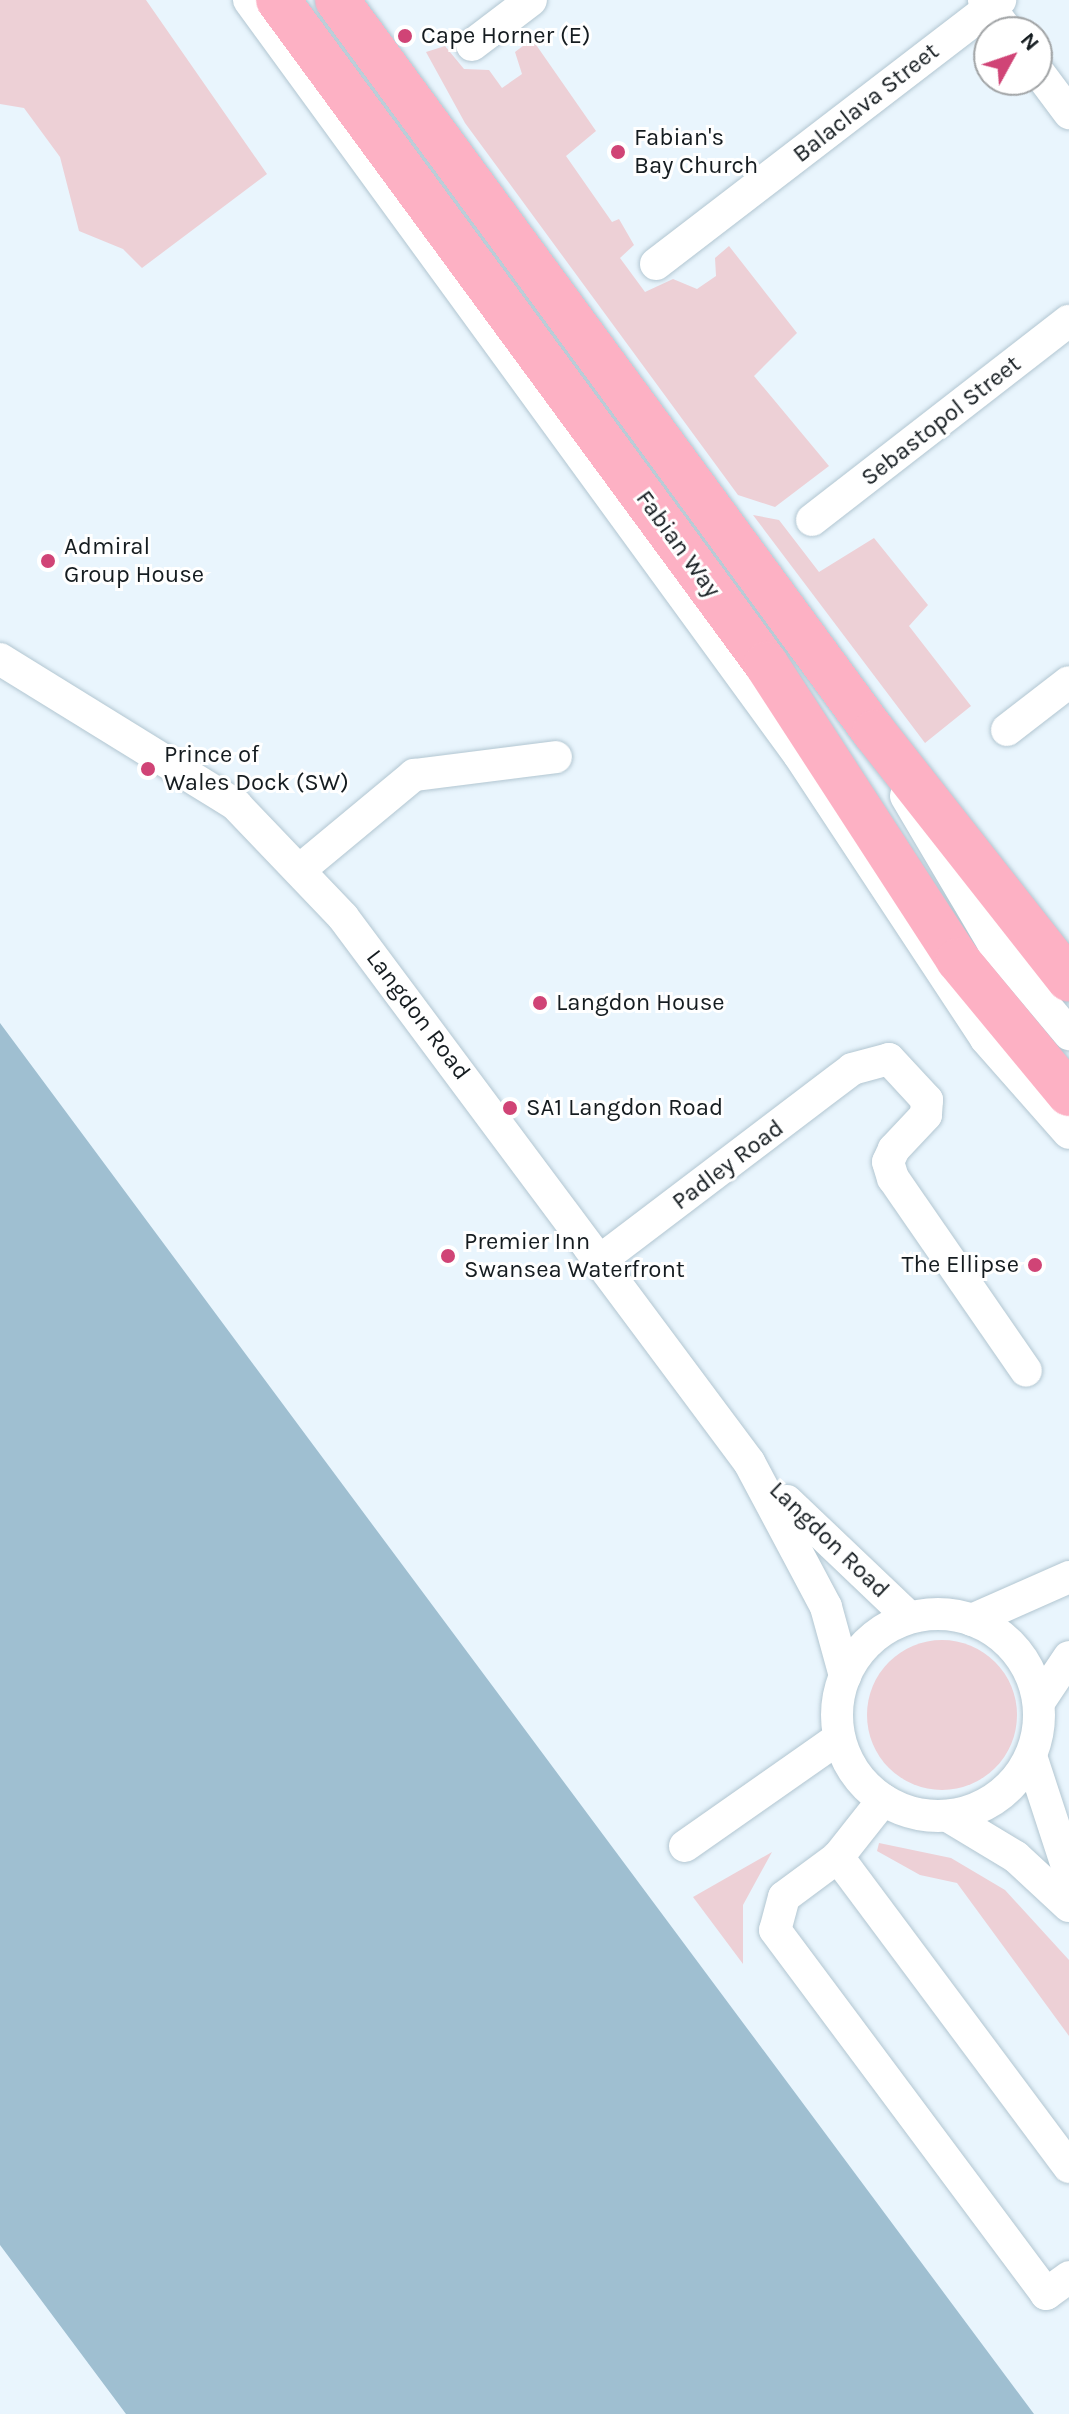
<!DOCTYPE html>
<html>
<head>
<meta charset="utf-8">
<style>
	body { margin:0 }
	#map { position:relative; width:1069px; height:2414px; overflow:hidden; background:#e9f5fd; font-family:Karla,sans-serif }
	div>[style] { position:absolute }
	[style*='--x'] { left:calc(var(--x)*1px); top:calc(var(--y)*1px); width:calc(var(--w)*1px); rotate:calc(var(--a)*1deg) }
	.green>* { inset:0; background:#edd0d6 }
	.round { border-radius:50% }
	.water>* { inset:0; background:#9fbfd1 }
	.roads { filter:drop-shadow(0 0 2px #b2c6d1) drop-shadow(0 0 2px #b2c6d1) }
	.minor>* { height:32px; margin:-16px; padding:0 16px; transform-origin:16px; border-radius:16px; background:#fff }
	.minor>.ring { margin:-16px; padding:0; box-sizing:content-box; background:none; border:32px solid #fff; border-radius:50% }
	.highway>* { height:44px; margin:-22px; padding:0 22px; transform-origin:22px; border-radius:22px; background:#fdb1c4 }
	.dots>* { width:22px; height:22px; translate:-50% -50%; box-sizing:border-box; border:4px solid #fff; border-radius:50% }
	span { translate:-50% -50%; white-space:nowrap; text-align:center; line-height:1.15; -webkit-text-stroke:6px #fff; paint-order:stroke }
	.poi-label { font-size:24px; color:#151c20 }
	.left { translate:0 -50%; text-align:left }
	.right { translate:-100% -50%; text-align:right }
	.street-label { font-size:24px; color:#151c20 }
	.north { position:absolute; left:973px; top:16px; width:80px; height:80px; box-sizing:border-box; background:#fff; border:2px solid #a1a4a6; border-radius:50%; rotate:50deg; font-size:22px; font-weight:700; line-height:32px; text-align:center; color:#151c20 }
	.north::after { content:''; display:block; margin:auto; width:28px; height:36px; background:#d04476; clip-path:polygon(50% 0,100% 100%,50% 72%,0 100%) }
</style>
</head>
<body>
<div id="map">
	<div class="green">
		<div style="clip-path:polygon(0 0,146px 0,267px 174px,142px 268px,123px 249px,79px 231px,60px 157px,24px 108px,0 104px)"></div>
		<div style="clip-path:polygon(532px 39px,596px 131px,566px 156px,612px 222px,619px 219px,634px 245px,620px 258px,645px 292px,673px 279px,697px 289px,716px 276px,715px 258px,729px 246px,797px 333px,754px 376px,829px 466px,775px 507px,738px 495px,465px 123px,426px 52px,445px 46px,464px 69px,489px 70px,502px 88px,522px 74px,515px 52px)"></div>
		<div style="clip-path:polygon(753px 515px,779px 520px,819px 572px,874px 538px,928px 605px,909px 626px,971px 706px,925px 743px)"></div>
		<div class="round" style="left:867px;top:1640px;width:150px;height:150px"></div>
		<div style="clip-path:polygon(879px 1843px,951px 1858px,1005px 1890px,1069px 1960px,1069px 2036px,957px 1883px,920px 1875px,877px 1851px)"></div>
		<div style="clip-path:polygon(772px 1852px,743px 1905px,743px 1964px,693px 1897px)"></div>
	</div>
	<div class="water">
		<div style="clip-path:polygon(0 1023px,308px 1438px,1034px 2414px,126px 2414px,0 2245px)"></div>
	</div>
	<div class="roads">
		<div class="minor">
			<div style="--x:249;--y:0;--w:934;--a:53.93"></div>
			<div style="--x:799;--y:755;--w:340;--a:56.6"></div>
			<div style="--x:986;--y:1039;--w:125;--a:48.6"></div>
			<div style="--x:984;--y:0;--w:40;--a:53"></div>
			<div style="--x:472;--y:45;--w:74;--a:-37.3"></div>
			<div style="--x:1037;--y:70;--w:54;--a:53.3"></div>
			<div style="--x:656;--y:264;--w:434;--a:-37.5"></div>
			<div style="--x:812;--y:520;--w:325;--a:-37.8"></div>
			<div style="--x:0;--y:659;--w:278;--a:31.7"></div>
			<div style="--x:236;--y:805;--w:155;--a:46.3"></div>
			<div style="--x:343;--y:917;--w:680;--a:53.32"></div>
			<div style="--x:749;--y:1462;--w:164;--a:62"></div>
			<div style="--x:826;--y:1607;--w:72;--a:74.6"></div>
			<div style="--x:1007;--y:730;--w:78;--a:-37.7"></div>
			<div style="--x:906;--y:796;--w:171;--a:59.4"></div>
			<div style="--x:993;--y:943;--w:119;--a:50.1"></div>
			<div style="--x:302;--y:868;--w:146;--a:-39.7"></div>
			<div style="--x:414;--y:775;--w:143;--a:-7.2"></div>
			<div style="--x:602;--y:1259;--w:314;--a:-37.2"></div>
			<div style="--x:852;--y:1069;--w:38;--a:-15"></div>
			<div style="--x:889;--y:1059;--w:56;--a:47.2"></div>
			<div style="--x:927;--y:1100;--w:15;--a:94"></div>
			<div style="--x:926;--y:1115;--w:47;--a:133.3"></div>
			<div style="--x:894;--y:1149;--w:14;--a:115"></div>
			<div style="--x:888;--y:1162;--w:17;--a:73"></div>
			<div style="--x:893;--y:1178;--w:234;--a:55.4"></div>
			<div style="--x:787;--y:1501;--w:168;--a:43.6"></div>
			<div class="ring" style="left:837px;top:1614px;width:170px;height:170px"></div>
			<div style="--x:972;--y:1620;--w:106;--a:-23.9"></div>
			<div style="--x:1039;--y:1702;--w:54;--a:-56.3"></div>
			<div style="--x:1031;--y:1756;--w:122;--a:71.9"></div>
			<div style="--x:948;--y:1816;--w:79;--a:31.1"></div>
			<div style="--x:1016;--y:1857;--w:72;--a:42.8"></div>
			<div style="--x:685;--y:1846;--w:188;--a:-35"></div>
			<div style="--x:838;--y:1857;--w:73;--a:-51.7"></div>
			<div style="--x:1069;--y:2167;--w:387;--a:-126.7"></div>
			<div style="--x:838;--y:1857;--w:67;--a:143.5"></div>
			<div style="--x:784;--y:1897;--w:34;--a:105"></div>
			<div style="--x:775;--y:1930;--w:454;--a:53.3"></div>
			<div style="--x:1046;--y:2294;--w:29;--a:-36"></div>
		</div>
		<div class="highway">
			<div style="--x:278;--y:0;--w:824;--a:53.69"></div>
			<div style="--x:766;--y:664;--w:353;--a:57"></div>
			<div style="--x:958;--y:960;--w:174;--a:50.4"></div>
			<div style="--x:337;--y:0;--w:908;--a:53.74"></div>
			<div style="--x:874;--y:732;--w:315;--a:51.8"></div>
		</div>
	</div>
	<div class="dots">
		<div style="left:405px;top:36px;background:#d04476"></div>
		<div style="left:618px;top:152px;background:#d04476"></div>
		<div style="left:48px;top:561px;background:#d04476"></div>
		<div style="left:148px;top:769px;background:#d04476"></div>
		<div style="left:540px;top:1003px;background:#d04476"></div>
		<div style="left:510px;top:1108px;background:#d04476"></div>
		<div style="left:448px;top:1256px;background:#d04476"></div>
		<div style="left:1035px;top:1265px;background:#d04476"></div>
	</div>
	<div class="poi-label">
		<span class="left" style="left:421px;top:36px">Cape Horner (E)</span>
		<span class="left" style="left:634px;top:152px">Fabian's<br>Bay Church</span>
		<span class="left" style="left:64px;top:561px">Admiral<br>Group House</span>
		<span class="left" style="left:164px;top:769px">Prince of<br>Wales Dock (SW)</span>
		<span class="left" style="left:556px;top:1003px">Langdon House</span>
		<span class="left" style="left:526px;top:1108px">SA1 Langdon Road</span>
		<span class="left" style="left:464px;top:1256px">Premier Inn<br>Swansea Waterfront</span>
		<span class="right" style="left:1019px;top:1265px">The Ellipse</span>
	</div>
	<div class="street-label">
		<span style="left:866px;top:103px;rotate:-38deg">Balaclava Street</span>
		<span style="left:941px;top:421px;rotate:-38deg">Sebastopol Street</span>
		<span style="left:678px;top:544px;rotate:54deg">Fabian Way</span>
		<span style="left:418px;top:1015px;rotate:53deg">Langdon Road</span>
		<span style="left:728px;top:1165px;rotate:-37deg">Padley Road</span>
		<span style="left:829px;top:1540px;rotate:44deg">Langdon Road</span>
	</div>
	<div class="north">N</div>
</div>
</body>
</html>
